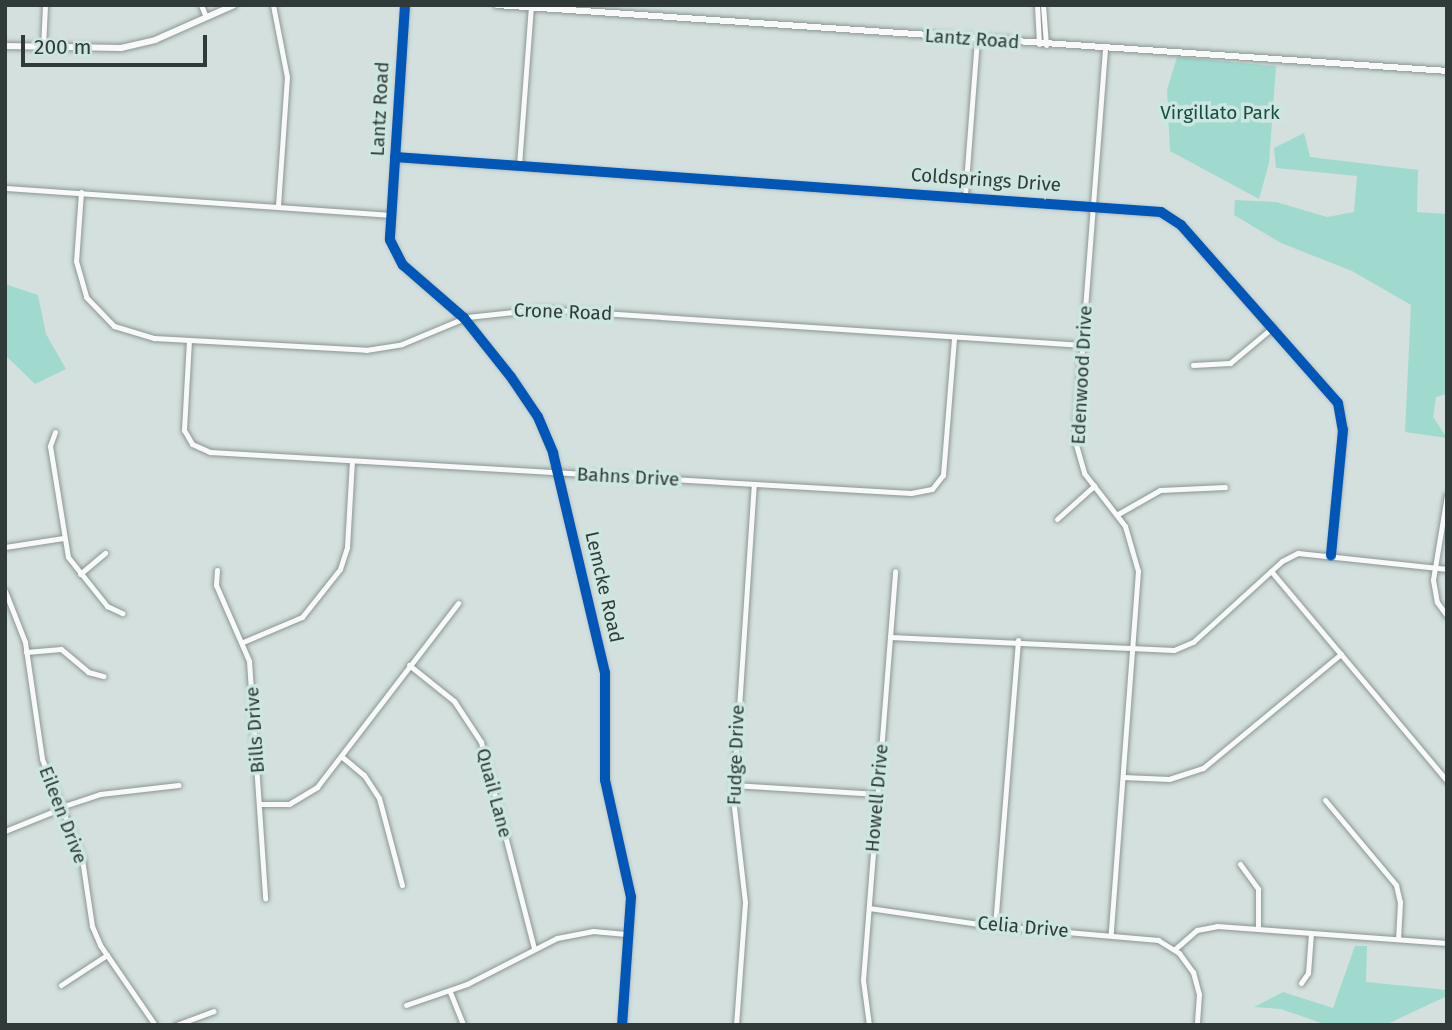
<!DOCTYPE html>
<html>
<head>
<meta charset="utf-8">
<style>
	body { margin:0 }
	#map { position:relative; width:1452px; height:1030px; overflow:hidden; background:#d3e0dd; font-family:"Fira Sans",sans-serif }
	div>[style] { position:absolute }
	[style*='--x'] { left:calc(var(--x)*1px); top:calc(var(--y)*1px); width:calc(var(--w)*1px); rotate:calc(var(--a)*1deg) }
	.green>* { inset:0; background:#a0dacf }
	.roads { filter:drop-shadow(0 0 2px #8c9693) drop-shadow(0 0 2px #8c9693) }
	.minor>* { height:5px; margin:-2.5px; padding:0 2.5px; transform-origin:2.5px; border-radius:2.5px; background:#f8fafa }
	.tertiary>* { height:6px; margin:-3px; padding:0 3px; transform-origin:3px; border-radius:3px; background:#f8fafa }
	.cycleway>* { height:10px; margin:-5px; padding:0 5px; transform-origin:5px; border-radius:5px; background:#0057b8 }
	span { translate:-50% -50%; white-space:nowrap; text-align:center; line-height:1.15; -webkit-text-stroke:7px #cde6e0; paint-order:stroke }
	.street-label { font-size:19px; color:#303a38 }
	.park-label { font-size:19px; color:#164e45 }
	.frame { position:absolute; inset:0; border:7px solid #303a38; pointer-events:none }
	.scale { position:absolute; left:21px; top:35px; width:186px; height:32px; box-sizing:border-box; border:4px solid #303a38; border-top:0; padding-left:9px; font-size:21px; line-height:24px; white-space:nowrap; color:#303a38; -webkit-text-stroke:5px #cde6e0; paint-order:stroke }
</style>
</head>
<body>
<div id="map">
	<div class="green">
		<div style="clip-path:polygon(1177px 57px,1276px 66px,1269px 163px,1259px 199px,1170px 151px,1167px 90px)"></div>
		<div style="clip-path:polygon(1304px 133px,1310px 157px,1418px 170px,1417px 212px,1447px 214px,1447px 394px,1436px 397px,1433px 417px,1447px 438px,1405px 432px,1411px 305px,1352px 271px,1281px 243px,1234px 215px,1235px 200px,1276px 202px,1327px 217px,1354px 212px,1357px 176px,1276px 168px,1274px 148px)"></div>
		<div style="clip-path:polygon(5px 284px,38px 295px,46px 334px,66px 369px,35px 384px,5px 355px)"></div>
		<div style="clip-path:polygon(1355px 946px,1367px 946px,1366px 982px,1447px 990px,1447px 996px,1385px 1025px,1327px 1025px,1281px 1009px,1254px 1007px,1283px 992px,1333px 1008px)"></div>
	</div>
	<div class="roads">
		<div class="minor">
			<div style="--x:201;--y:5;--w:13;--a:67"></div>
			<div style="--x:273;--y:5;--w:73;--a:79"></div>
			<div style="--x:287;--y:77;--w:129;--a:94"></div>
			<div style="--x:405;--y:5;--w:235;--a:93.7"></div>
			<div style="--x:390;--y:240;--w:28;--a:63"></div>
			<div style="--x:403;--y:265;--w:81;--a:41"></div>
			<div style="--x:464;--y:318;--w:75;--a:51.5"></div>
			<div style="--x:511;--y:377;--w:48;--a:56"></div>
			<div style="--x:538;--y:417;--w:39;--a:67"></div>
			<div style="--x:553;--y:453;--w:226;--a:76.7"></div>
			<div style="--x:605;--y:673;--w:107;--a:90"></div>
			<div style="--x:605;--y:780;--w:120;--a:77.5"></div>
			<div style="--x:631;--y:897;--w:128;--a:94"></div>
			<div style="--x:1037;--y:5;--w:39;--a:87"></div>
			<div style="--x:1043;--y:5;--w:40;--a:85.7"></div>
			<div style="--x:43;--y:48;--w:43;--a:-87.3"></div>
			<div style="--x:1105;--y:49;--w:393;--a:94.4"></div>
			<div style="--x:1075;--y:441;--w:33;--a:74"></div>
			<div style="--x:1084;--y:473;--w:67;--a:52.3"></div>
			<div style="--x:1125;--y:526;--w:47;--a:73.9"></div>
			<div style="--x:1138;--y:571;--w:364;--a:94.3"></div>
			<div style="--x:395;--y:157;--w:768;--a:4.11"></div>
			<div style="--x:1161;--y:212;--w:24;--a:33"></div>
			<div style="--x:1181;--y:225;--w:237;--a:48.6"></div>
			<div style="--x:1338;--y:403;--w:27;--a:80"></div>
			<div style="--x:1343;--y:430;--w:126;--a:95.5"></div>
			<div style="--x:519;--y:165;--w:160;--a:-85.7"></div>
			<div style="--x:5;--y:188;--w:385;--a:4"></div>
			<div style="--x:81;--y:192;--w:69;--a:94.1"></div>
			<div style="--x:76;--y:261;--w:37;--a:74"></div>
			<div style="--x:86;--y:297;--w:40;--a:46"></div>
			<div style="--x:114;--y:326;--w:42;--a:16.7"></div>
			<div style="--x:154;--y:338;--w:212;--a:3.2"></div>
			<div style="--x:366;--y:350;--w:36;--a:-9"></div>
			<div style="--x:402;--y:344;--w:70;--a:-22.6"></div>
			<div style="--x:467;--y:317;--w:75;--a:-6.1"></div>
			<div style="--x:542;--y:309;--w:542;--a:3.81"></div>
			<div style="--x:965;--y:195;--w:156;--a:-85.6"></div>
			<div style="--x:189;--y:340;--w:90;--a:93.2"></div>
			<div style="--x:184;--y:430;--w:16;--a:60"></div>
			<div style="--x:192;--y:444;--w:20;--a:24"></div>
			<div style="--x:210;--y:452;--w:702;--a:3.35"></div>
			<div style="--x:911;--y:493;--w:21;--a:-11"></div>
			<div style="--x:932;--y:489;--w:18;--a:-52"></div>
			<div style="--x:943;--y:475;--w:138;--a:-85.4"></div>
			<div style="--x:1193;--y:365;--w:37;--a:-3"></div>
			<div style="--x:1230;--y:363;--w:56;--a:-39.9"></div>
			<div style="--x:55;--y:432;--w:15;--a:110"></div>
			<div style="--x:50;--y:446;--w:112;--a:80.8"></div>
			<div style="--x:68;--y:557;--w:63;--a:51.5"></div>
			<div style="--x:107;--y:606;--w:17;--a:25"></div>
			<div style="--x:1447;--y:495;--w:86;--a:99.4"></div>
			<div style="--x:1433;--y:580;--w:22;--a:80"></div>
			<div style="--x:1437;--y:602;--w:17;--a:54"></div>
			<div style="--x:1118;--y:514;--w:48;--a:-29.7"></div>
			<div style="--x:1160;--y:490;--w:65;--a:-2.6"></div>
			<div style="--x:1057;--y:519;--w:50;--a:-41.7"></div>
			<div style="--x:5;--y:547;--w:59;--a:-8.8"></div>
			<div style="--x:217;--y:570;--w:15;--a:94"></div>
			<div style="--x:216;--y:585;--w:83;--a:66.5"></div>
			<div style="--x:249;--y:661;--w:238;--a:86.1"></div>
			<div style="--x:1271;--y:571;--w:274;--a:50"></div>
			<div style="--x:80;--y:574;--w:33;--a:-40"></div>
			<div style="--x:5;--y:591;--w:55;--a:68.6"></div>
			<div style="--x:25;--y:642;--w:118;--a:81.7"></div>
			<div style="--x:42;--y:759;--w:108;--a:68.2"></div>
			<div style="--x:82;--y:859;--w:68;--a:81.5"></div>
			<div style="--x:92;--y:926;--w:21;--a:67"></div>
			<div style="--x:100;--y:945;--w:97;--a:55.5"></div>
			<div style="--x:890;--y:637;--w:284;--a:2.6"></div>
			<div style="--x:1174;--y:650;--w:21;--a:-23"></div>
			<div style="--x:1193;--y:642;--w:120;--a:-42.3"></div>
			<div style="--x:1282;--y:561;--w:18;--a:-27"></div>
			<div style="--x:1298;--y:553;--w:150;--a:6.1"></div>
			<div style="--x:243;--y:642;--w:64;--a:-23"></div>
			<div style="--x:302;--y:617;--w:61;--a:-51.6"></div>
			<div style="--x:340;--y:569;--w:23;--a:-72"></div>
			<div style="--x:347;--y:547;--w:86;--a:-86.7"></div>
			<div style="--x:26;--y:652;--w:35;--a:-5"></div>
			<div style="--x:61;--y:649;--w:35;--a:40"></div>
			<div style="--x:88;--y:672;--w:16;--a:15"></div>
			<div style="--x:409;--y:665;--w:58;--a:38.7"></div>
			<div style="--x:454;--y:701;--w:49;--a:56.6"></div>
			<div style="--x:481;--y:742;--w:213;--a:75.6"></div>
			<div style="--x:341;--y:756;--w:30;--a:40"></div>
			<div style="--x:364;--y:775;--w:27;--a:57"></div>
			<div style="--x:379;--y:798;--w:90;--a:75.2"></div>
			<div style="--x:1123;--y:777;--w:46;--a:2.5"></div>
			<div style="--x:1169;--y:779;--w:36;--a:-18"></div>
			<div style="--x:1203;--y:768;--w:179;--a:-39.6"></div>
			<div style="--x:733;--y:785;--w:145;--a:3.6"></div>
			<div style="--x:1325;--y:800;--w:111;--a:50.1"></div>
			<div style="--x:1396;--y:885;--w:17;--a:77"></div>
			<div style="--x:1400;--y:902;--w:37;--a:93"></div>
			<div style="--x:260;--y:804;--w:29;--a:0"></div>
			<div style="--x:289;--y:804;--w:33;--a:-31"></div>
			<div style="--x:317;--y:787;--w:232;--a:-52.5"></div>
			<div style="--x:61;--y:807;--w:41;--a:-18.4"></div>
			<div style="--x:100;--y:794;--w:79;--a:-6.6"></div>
			<div style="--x:5;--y:831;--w:61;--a:-22"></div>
			<div style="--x:1240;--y:864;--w:31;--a:54"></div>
			<div style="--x:1258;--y:889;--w:40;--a:90"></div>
			<div style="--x:869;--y:908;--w:118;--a:8.3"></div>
			<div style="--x:986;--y:925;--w:173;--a:5"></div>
			<div style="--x:1158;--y:940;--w:25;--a:32"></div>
			<div style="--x:1179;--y:953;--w:24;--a:54"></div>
			<div style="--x:1193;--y:972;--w:23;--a:75"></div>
			<div style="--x:1199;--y:994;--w:31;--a:94"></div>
			<div style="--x:995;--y:926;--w:287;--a:-85.4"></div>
			<div style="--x:1175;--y:949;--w:29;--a:-41"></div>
			<div style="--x:1197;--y:930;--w:20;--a:-11"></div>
			<div style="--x:1217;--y:926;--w:231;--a:4.2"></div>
			<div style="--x:1301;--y:983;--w:12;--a:-55"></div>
			<div style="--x:1308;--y:973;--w:40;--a:-85.7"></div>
			<div style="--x:61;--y:985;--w:55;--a:-33.1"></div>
			<div style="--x:450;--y:992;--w:35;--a:68"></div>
			<div style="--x:406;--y:1005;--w:65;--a:-19"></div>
			<div style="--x:467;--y:984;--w:101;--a:-27.1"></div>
			<div style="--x:557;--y:938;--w:37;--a:-11"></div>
			<div style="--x:593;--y:931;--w:36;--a:5"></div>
			<div style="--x:176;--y:1025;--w:40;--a:-20.2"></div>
			<div style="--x:736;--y:1025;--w:123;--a:-85.8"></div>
			<div style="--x:745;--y:902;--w:105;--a:-96.6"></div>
			<div style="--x:733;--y:798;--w:314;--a:-86.2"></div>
			<div style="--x:869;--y:1025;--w:45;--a:-97.6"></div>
			<div style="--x:863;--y:980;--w:410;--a:-85.5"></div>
		</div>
		<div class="tertiary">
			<div style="--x:497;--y:5;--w:952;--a:3.97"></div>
			<div style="--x:5;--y:46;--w:116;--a:1"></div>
			<div style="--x:121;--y:48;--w:35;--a:-13"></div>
			<div style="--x:155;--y:40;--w:86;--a:-23.9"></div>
		</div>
	</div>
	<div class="cycleway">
		<div style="--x:405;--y:5;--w:235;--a:93.7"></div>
		<div style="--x:390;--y:240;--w:28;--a:63"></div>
		<div style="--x:403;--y:265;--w:81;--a:41"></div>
		<div style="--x:464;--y:318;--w:75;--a:51.5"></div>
		<div style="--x:511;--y:377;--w:48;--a:56"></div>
		<div style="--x:538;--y:417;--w:39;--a:67"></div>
		<div style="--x:553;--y:453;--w:226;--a:76.7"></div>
		<div style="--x:605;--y:673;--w:107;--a:90"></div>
		<div style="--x:605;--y:780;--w:120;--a:77.5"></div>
		<div style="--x:631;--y:897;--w:128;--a:94"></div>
		<div style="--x:395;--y:157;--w:768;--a:4.11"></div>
		<div style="--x:1161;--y:212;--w:24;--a:33"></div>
		<div style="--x:1181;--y:225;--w:237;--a:48.6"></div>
		<div style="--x:1338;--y:403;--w:27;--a:80"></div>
		<div style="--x:1343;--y:430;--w:126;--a:95.5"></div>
	</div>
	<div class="street-label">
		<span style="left:972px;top:39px;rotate:4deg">Lantz Road</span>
		<span style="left:380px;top:109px;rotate:-87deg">Lantz Road</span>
		<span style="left:986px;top:180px;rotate:4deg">Coldsprings Drive</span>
		<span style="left:563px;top:312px;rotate:2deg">Crone Road</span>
		<span style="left:1082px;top:375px;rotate:-87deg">Edenwood Drive</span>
		<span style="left:628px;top:477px;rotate:3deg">Bahns Drive</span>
		<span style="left:604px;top:587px;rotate:77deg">Lemcke Road</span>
		<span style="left:255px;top:730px;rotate:-94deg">Bills Drive</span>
		<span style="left:736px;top:755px;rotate:-88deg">Fudge Drive</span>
		<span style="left:494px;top:793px;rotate:75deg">Quail Lane</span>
		<span style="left:877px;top:798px;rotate:-85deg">Howell Drive</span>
		<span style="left:63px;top:815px;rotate:69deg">Eileen Drive</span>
		<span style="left:1023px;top:927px;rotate:5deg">Celia Drive</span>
	</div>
	<div class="park-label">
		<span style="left:1220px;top:113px">Virgillato Park</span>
	</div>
	<div class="frame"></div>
	<div class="scale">200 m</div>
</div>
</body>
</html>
